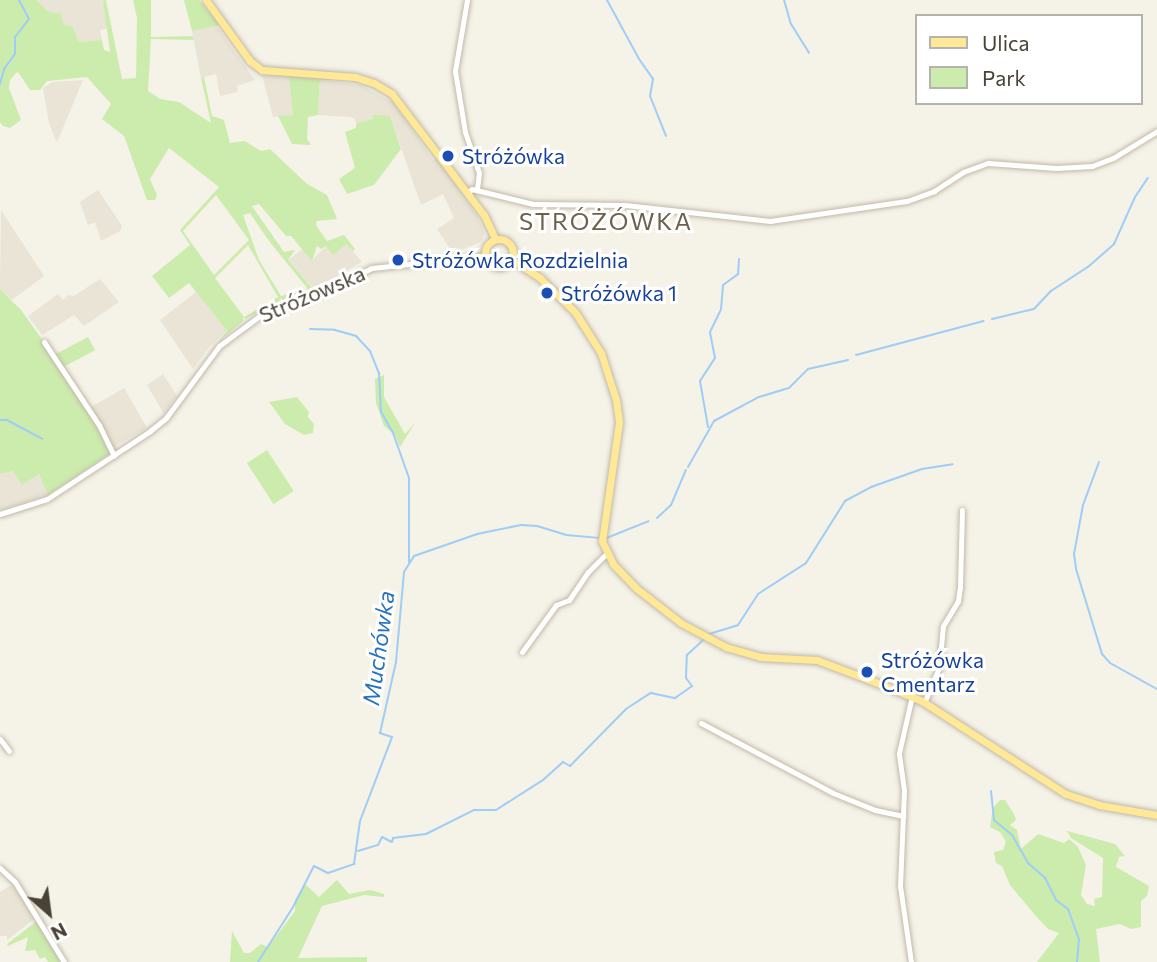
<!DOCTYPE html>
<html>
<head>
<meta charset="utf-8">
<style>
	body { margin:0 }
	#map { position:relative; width:1157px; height:962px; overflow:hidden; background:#f5f2e7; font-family:Commissioner,sans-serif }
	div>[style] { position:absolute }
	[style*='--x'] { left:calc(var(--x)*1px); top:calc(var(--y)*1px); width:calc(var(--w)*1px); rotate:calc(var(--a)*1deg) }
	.residential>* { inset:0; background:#e9e4d5; transform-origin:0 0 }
	.green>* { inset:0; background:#ccecad; transform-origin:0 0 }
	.stream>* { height:2px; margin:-1px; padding:0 1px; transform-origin:1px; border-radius:1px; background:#9fcdf6 }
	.roads { filter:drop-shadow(0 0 2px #c1baa9) drop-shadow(0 0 2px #c1baa9) }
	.minor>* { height:5px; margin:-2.5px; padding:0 2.5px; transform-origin:2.5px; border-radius:2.5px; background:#fff }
	.major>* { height:7px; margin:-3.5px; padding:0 3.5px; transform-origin:3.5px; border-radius:3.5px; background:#ffe896 }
	.major>.ring { margin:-3.5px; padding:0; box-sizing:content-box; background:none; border:7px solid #ffe896; border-radius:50% }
	.dots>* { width:19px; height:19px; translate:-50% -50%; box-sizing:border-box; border:4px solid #fff; border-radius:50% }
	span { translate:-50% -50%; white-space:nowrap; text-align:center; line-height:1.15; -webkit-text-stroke:6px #fff; paint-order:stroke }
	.transit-label { font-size:21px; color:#164399 }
	.left { translate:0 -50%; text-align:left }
	.street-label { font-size:21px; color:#494236 }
	.water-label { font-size:23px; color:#2674be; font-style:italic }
	.quarter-label { font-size:24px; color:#6d614c; letter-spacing:2px }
	.legend { position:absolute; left:915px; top:14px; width:228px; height:91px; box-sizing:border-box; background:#fff; border:2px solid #b6b3af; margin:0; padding:9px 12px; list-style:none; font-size:21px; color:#494236 }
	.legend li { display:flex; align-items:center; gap:14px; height:35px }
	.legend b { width:35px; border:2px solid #b6b3af }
	.north { position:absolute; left:14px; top:878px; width:70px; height:70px; -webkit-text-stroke:5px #fff; paint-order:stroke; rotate:152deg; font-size:19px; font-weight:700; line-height:28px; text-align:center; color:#494236 }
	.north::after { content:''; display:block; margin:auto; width:24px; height:32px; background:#494236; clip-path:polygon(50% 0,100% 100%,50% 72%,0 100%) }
</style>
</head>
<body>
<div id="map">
	<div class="residential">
		<div style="clip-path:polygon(37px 0,103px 0,109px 28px,100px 30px,102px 40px,79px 42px,73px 27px,64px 24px,59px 13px,49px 12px)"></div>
		<div style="clip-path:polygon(215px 24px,255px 80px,237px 86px,238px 92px,220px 96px,216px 74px,201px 78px,192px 31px)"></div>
		<div style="clip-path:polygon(262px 75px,289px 77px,293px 115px,273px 117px)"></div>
		<div style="clip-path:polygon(83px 80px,58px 140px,56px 141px,49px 123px,43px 88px,52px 82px)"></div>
		<div style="clip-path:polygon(320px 80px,361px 85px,394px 103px,433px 160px,437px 158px,478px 217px,485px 234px,481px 242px,453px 253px,437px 229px,454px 218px,443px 194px,421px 205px,390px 116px,374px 116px,374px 119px,356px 124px,355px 119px,350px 117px,318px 115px)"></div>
		<div style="clip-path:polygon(98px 190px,122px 226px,120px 231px,101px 241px,95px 222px,88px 225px,80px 202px)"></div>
		<div style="clip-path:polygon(1px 210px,44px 276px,12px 300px,0 289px)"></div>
		<div style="clip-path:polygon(347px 244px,362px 262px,314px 289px,288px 260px,303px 249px,312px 260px,326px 246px)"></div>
		<div style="clip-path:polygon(100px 279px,119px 302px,84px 326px,74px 315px,42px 335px,28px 316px,58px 294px,63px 300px,68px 295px,74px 296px)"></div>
		<div style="clip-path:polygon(196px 292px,227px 331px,209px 347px,193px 369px,160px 320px)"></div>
		<div style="clip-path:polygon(163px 374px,177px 396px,164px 414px,147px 385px)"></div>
		<div style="left:124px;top:388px;width:46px;height:40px;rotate:60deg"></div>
		<div style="clip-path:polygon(13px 471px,21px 482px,39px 474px,48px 495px,0 510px,0 474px)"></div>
		<div style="clip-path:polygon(13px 884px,34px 919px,7px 940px,7px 936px,0 936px,0 892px)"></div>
	</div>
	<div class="green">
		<div style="clip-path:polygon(evenodd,0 0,37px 0,49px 12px,60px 13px,64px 24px,73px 27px,79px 42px,102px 40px,104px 50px,110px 52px,103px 0,106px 0,122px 79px,136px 78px,137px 18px,133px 0,151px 0,151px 37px,193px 36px,194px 40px,151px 39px,148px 91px,160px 99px,179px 102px,211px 123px,201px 78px,204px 77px,212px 116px,224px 120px,230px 143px,245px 141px,261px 151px,270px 149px,307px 184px,327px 195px,337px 219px,317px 221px,316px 225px,327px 241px,344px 235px,355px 249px,353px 251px,346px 244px,333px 255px,326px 246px,321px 249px,317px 246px,312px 261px,291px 236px,286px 236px,259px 204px,252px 206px,284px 252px,295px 250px,288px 260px,314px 290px,284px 301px,280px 298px,279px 302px,245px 319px,243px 317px,243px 321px,218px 342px,227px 331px,189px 283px,169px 298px,152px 276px,190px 245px,180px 230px,219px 187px,169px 148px,150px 179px,157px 195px,155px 200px,147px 200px,124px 136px,102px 119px,111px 104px,87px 77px,47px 81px,40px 90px,30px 90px,18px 72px,16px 73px,10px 80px,9px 88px,21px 120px,10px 128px,3px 126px,0 122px,0 0,216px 195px,249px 240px,214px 275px,183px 231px,216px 195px,0 0,250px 213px,269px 241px,308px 289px,281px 296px,259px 260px,243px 215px,250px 213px,0 0,248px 245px,278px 297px,244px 317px,215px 278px,248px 245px)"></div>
		<div style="clip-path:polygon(184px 0,199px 0,220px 25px,192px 31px)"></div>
		<div style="clip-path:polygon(267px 74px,344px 79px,320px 80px,318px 115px,308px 117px,307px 139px,311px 145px,292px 144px,278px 116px,293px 115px,289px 77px)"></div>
		<div style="clip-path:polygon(373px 115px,390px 116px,401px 149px,374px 185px,347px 194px,339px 179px,355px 168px,345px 132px,356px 128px,356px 124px,373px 119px)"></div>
		<div style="clip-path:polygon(0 289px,21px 310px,44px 342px,99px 427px,111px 453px,48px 495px,39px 474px,22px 485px,13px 471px,0 474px)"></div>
		<div style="left:88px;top:337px;width:15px;height:37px;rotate:62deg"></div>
		<div style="clip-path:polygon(384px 375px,384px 397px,405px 434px,415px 423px,400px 447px,395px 435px,384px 426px,376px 403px,375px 379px)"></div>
		<div style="clip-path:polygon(297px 397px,309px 412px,308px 417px,314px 424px,313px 433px,304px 435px,285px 424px,269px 402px)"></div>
		<div style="left:267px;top:450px;width:49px;height:24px;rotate:57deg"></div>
		<div style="clip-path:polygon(1000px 800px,1005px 800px,1014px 814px,1016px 820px,1010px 825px,1017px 830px,1021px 849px,1038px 834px,1064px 843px,1069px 839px,1078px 847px,1086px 865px,1081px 895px,1087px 904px,1095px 906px,1094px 899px,1102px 897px,1103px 858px,1071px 838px,1067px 831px,1115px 844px,1125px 856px,1119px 857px,1116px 867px,1149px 886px,1147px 896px,1141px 901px,1141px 927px,1131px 929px,1120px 924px,1096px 929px,1100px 962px,1037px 962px,1059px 933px,1048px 929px,1035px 915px,1010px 885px,1002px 866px,996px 863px,994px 852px,1003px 850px,1006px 842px,1000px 832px,990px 827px,993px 808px)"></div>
		<div style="clip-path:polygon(337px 880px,349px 894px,370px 890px,384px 894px,384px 897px,364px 895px,322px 906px,298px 958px,367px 957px,367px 962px,230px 962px,232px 931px,244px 953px,250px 953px,261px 944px,268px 947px,295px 911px,295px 900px,305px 884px,319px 897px)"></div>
		<div style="clip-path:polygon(37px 921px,64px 962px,48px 962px,45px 957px,40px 959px,35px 950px,25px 951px,28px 937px,8px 946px,7px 944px)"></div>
	</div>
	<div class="stream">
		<div style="--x:607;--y:0;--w:67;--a:61.5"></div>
		<div style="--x:639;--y:59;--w:24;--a:55"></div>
		<div style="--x:653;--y:79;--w:17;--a:100"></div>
		<div style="--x:650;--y:96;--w:43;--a:68.2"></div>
		<div style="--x:784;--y:0;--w:25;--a:74"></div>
		<div style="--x:791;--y:24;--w:34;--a:58"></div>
		<div style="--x:0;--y:84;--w:16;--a:-75"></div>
		<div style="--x:4;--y:69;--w:19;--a:-54"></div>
		<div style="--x:15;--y:54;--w:17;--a:-90"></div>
		<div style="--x:15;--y:37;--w:23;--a:-52"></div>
		<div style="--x:29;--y:19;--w:21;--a:-118"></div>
		<div style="--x:992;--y:319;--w:43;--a:-13.4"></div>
		<div style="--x:1034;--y:309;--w:25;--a:-47"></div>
		<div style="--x:1051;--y:291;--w:45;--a:-33.3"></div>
		<div style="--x:1089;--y:266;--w:33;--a:-41"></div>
		<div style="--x:1114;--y:244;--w:51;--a:-65.9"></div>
		<div style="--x:1135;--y:197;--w:23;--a:-56"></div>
		<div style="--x:310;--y:329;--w:25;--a:2"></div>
		<div style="--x:335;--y:330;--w:22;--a:16"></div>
		<div style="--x:356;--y:336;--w:21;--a:47"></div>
		<div style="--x:370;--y:351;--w:24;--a:68"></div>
		<div style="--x:379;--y:373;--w:39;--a:87"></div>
		<div style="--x:381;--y:412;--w:24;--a:60"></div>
		<div style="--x:393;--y:433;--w:48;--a:70.4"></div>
		<div style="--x:409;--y:478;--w:84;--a:90"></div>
		<div style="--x:856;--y:355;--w:132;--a:-14.9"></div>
		<div style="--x:0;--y:420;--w:7;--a:0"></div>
		<div style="--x:7;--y:420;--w:40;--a:28"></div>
		<div style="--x:708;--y:427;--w:47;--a:-99.9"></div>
		<div style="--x:700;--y:381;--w:27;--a:-57"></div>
		<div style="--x:715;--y:358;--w:26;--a:-101"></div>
		<div style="--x:710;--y:332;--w:25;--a:-64"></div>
		<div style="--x:721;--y:309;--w:24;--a:-85"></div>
		<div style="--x:723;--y:285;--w:19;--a:-36"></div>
		<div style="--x:738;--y:274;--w:15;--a:-86"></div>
		<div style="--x:1099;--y:462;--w:46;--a:110.4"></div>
		<div style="--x:1083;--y:505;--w:50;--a:100.4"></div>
		<div style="--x:1074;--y:554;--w:15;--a:82"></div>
		<div style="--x:1076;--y:569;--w:89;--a:73"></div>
		<div style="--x:1102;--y:654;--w:12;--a:48"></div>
		<div style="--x:1110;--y:663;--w:54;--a:29"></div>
		<div style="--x:688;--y:467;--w:53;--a:-60.5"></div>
		<div style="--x:714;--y:421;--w:51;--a:-28.1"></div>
		<div style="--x:759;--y:397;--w:31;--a:-17"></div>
		<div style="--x:789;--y:388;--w:27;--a:-45"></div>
		<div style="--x:808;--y:369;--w:41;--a:-12.7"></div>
		<div style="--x:657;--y:518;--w:19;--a:-43"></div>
		<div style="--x:671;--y:505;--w:38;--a:-67"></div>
		<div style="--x:604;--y:539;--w:48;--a:-21.8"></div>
		<div style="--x:709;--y:634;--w:30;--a:-17"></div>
		<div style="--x:738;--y:625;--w:37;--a:-57"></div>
		<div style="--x:758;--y:594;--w:57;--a:-32.9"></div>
		<div style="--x:806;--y:563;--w:73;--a:-57.8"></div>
		<div style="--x:845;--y:501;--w:30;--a:-28"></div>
		<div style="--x:871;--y:487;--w:54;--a:-19.4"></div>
		<div style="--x:922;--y:469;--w:31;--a:-9"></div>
		<div style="--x:991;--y:791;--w:29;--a:84"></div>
		<div style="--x:994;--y:820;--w:23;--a:40"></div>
		<div style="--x:1012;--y:835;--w:32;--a:60"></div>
		<div style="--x:1028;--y:863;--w:23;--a:41"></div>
		<div style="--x:1045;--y:878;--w:25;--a:63"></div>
		<div style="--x:1056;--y:900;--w:15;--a:37"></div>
		<div style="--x:1068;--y:909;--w:32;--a:70"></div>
		<div style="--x:1079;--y:939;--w:23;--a:95"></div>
		<div style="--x:358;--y:851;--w:21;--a:-17"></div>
		<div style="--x:378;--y:845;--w:9;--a:-63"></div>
		<div style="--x:382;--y:837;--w:11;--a:27"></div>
		<div style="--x:392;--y:842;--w:4;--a:-76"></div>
		<div style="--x:393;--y:838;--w:33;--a:-7"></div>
		<div style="--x:426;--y:834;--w:54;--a:-26.6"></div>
		<div style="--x:474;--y:810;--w:22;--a:0"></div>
		<div style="--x:496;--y:810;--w:56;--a:-32.6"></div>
		<div style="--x:543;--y:780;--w:27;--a:-42"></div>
		<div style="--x:563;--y:762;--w:8;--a:30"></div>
		<div style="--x:570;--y:766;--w:80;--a:-45.5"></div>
		<div style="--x:626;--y:709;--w:30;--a:-33"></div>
		<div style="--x:651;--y:693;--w:25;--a:12"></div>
		<div style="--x:675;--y:698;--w:21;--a:-35"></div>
		<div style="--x:692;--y:686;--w:10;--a:-127"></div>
		<div style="--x:686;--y:678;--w:23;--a:-88"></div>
		<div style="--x:687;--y:655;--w:25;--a:-43"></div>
		<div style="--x:258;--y:962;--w:65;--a:-57.5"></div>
		<div style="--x:293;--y:907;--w:46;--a:-62.9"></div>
		<div style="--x:314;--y:866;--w:16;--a:27"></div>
		<div style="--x:328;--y:873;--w:28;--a:-19"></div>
		<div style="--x:354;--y:864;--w:43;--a:-82.1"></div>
		<div style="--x:360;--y:821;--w:90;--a:-69.1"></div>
		<div style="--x:392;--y:737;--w:13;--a:-162"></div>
		<div style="--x:380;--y:733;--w:73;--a:-77.3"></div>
		<div style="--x:396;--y:662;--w:90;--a:-84.9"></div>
		<div style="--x:404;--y:572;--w:19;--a:-58"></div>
		<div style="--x:414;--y:556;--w:67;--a:-19.2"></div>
		<div style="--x:477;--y:534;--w:45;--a:-11.6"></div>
		<div style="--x:521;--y:525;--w:16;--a:4"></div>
		<div style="--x:537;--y:526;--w:30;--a:17"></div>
		<div style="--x:566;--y:535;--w:33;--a:5"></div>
	</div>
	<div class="roads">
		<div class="minor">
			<div style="--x:467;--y:0;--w:72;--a:99.6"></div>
			<div style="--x:455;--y:71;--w:62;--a:80.7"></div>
			<div style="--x:465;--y:132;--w:43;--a:71.1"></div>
			<div style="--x:479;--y:173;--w:17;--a:97"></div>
			<div style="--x:467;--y:193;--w:6;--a:-39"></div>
			<div style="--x:472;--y:189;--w:63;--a:13.8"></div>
			<div style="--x:533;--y:204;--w:92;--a:0.6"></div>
			<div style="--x:625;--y:205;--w:146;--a:6.3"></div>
			<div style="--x:770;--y:221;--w:138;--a:-8.3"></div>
			<div style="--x:907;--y:201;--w:29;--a:-20"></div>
			<div style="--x:934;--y:191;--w:35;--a:-33"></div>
			<div style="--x:963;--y:172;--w:27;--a:-20"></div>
			<div style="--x:988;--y:163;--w:68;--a:4.2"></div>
			<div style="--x:1056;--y:168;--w:36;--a:-3"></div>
			<div style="--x:1092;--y:166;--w:22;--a:-21"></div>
			<div style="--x:1113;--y:158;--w:52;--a:-31.5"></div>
			<div style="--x:44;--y:342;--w:100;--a:56.5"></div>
			<div style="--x:99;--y:425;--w:34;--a:64"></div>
			<div style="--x:0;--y:514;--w:49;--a:-17.7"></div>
			<div style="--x:47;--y:499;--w:123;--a:-33.4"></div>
			<div style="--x:150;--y:431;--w:21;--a:-39"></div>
			<div style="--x:166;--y:418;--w:89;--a:-53.6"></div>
			<div style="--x:219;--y:346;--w:57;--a:-36.5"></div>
			<div style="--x:265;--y:312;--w:57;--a:-19.4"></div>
			<div style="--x:319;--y:293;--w:59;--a:-25.3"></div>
			<div style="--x:372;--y:268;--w:114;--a:-6.1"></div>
			<div style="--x:522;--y:652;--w:58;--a:-54.1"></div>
			<div style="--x:556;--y:605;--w:14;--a:-21"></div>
			<div style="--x:569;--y:600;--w:34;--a:-56"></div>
			<div style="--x:588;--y:572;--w:25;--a:-45"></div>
			<div style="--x:924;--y:703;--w:38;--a:-67"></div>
			<div style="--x:939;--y:668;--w:42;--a:-84.6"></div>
			<div style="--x:943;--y:626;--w:29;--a:-59"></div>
			<div style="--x:958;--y:601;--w:15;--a:-82"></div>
			<div style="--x:960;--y:586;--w:76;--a:-88.5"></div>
			<div style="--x:701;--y:723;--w:149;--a:27.9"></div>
			<div style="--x:833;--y:793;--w:45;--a:22"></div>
			<div style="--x:875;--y:810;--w:29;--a:12"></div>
			<div style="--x:0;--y:739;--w:15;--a:53"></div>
			<div style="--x:0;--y:868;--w:21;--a:43"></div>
			<div style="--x:15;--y:882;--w:94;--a:58.5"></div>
			<div style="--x:911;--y:962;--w:77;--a:-98.2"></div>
			<div style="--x:900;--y:886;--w:96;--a:-87.6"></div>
			<div style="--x:904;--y:790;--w:37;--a:-98"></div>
			<div style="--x:899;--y:753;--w:58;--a:-77.2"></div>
		</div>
		<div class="major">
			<div style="--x:206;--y:0;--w:75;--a:54.2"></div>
			<div style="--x:250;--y:61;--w:15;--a:37"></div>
			<div style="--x:262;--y:70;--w:93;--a:4.3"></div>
			<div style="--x:355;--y:77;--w:20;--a:18"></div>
			<div style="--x:374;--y:83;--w:21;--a:31"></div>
			<div style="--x:392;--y:94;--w:152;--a:52.8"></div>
			<div style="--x:484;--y:215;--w:26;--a:65"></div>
			<div class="ring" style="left:485px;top:239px;width:21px;height:21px"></div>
			<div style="--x:511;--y:259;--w:35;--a:33"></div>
			<div style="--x:540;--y:278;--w:49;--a:44.2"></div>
			<div style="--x:575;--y:312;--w:49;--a:57.6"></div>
			<div style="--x:601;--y:353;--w:49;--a:72.3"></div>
			<div style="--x:616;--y:400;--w:22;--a:82"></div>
			<div style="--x:619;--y:422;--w:120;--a:98.1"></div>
			<div style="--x:602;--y:541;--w:25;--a:64"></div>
			<div style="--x:613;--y:564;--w:33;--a:46"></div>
			<div style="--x:636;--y:588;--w:57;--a:37.9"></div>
			<div style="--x:681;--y:623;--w:51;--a:28.1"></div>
			<div style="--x:726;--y:647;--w:35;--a:16"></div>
			<div style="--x:760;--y:657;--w:57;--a:3"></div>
			<div style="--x:817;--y:660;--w:62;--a:20.8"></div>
			<div style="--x:875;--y:682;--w:51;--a:22"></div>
			<div style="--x:922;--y:701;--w:171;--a:32.9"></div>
			<div style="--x:1066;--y:794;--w:35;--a:18"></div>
			<div style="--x:1099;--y:805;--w:59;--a:9.8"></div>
		</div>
	</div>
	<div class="dots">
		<div style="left:448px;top:156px;background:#1a4fb4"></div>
		<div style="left:398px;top:260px;background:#1a4fb4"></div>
		<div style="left:547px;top:293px;background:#1a4fb4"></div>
		<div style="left:867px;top:672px;background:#1a4fb4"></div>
	</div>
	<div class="transit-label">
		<span class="left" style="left:462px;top:156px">Stróżówka</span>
		<span class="left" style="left:412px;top:260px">Stróżówka Rozdzielnia</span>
		<span class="left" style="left:561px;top:293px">Stróżówka 1</span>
		<span class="left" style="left:881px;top:672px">Stróżówka<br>Cmentarz</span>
	</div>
	<div class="street-label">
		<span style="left:312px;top:294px;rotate:-23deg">Stróżowska</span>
	</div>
	<div class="water-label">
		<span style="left:378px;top:648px;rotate:-82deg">Muchówka</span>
	</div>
	<div class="quarter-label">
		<span style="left:606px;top:221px">STRÓŻÓWKA</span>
	</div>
	<ul class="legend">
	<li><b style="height:9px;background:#ffe896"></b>Ulica</li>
	<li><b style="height:19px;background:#ccecad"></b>Park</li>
	</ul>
	<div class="north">N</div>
</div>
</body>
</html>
